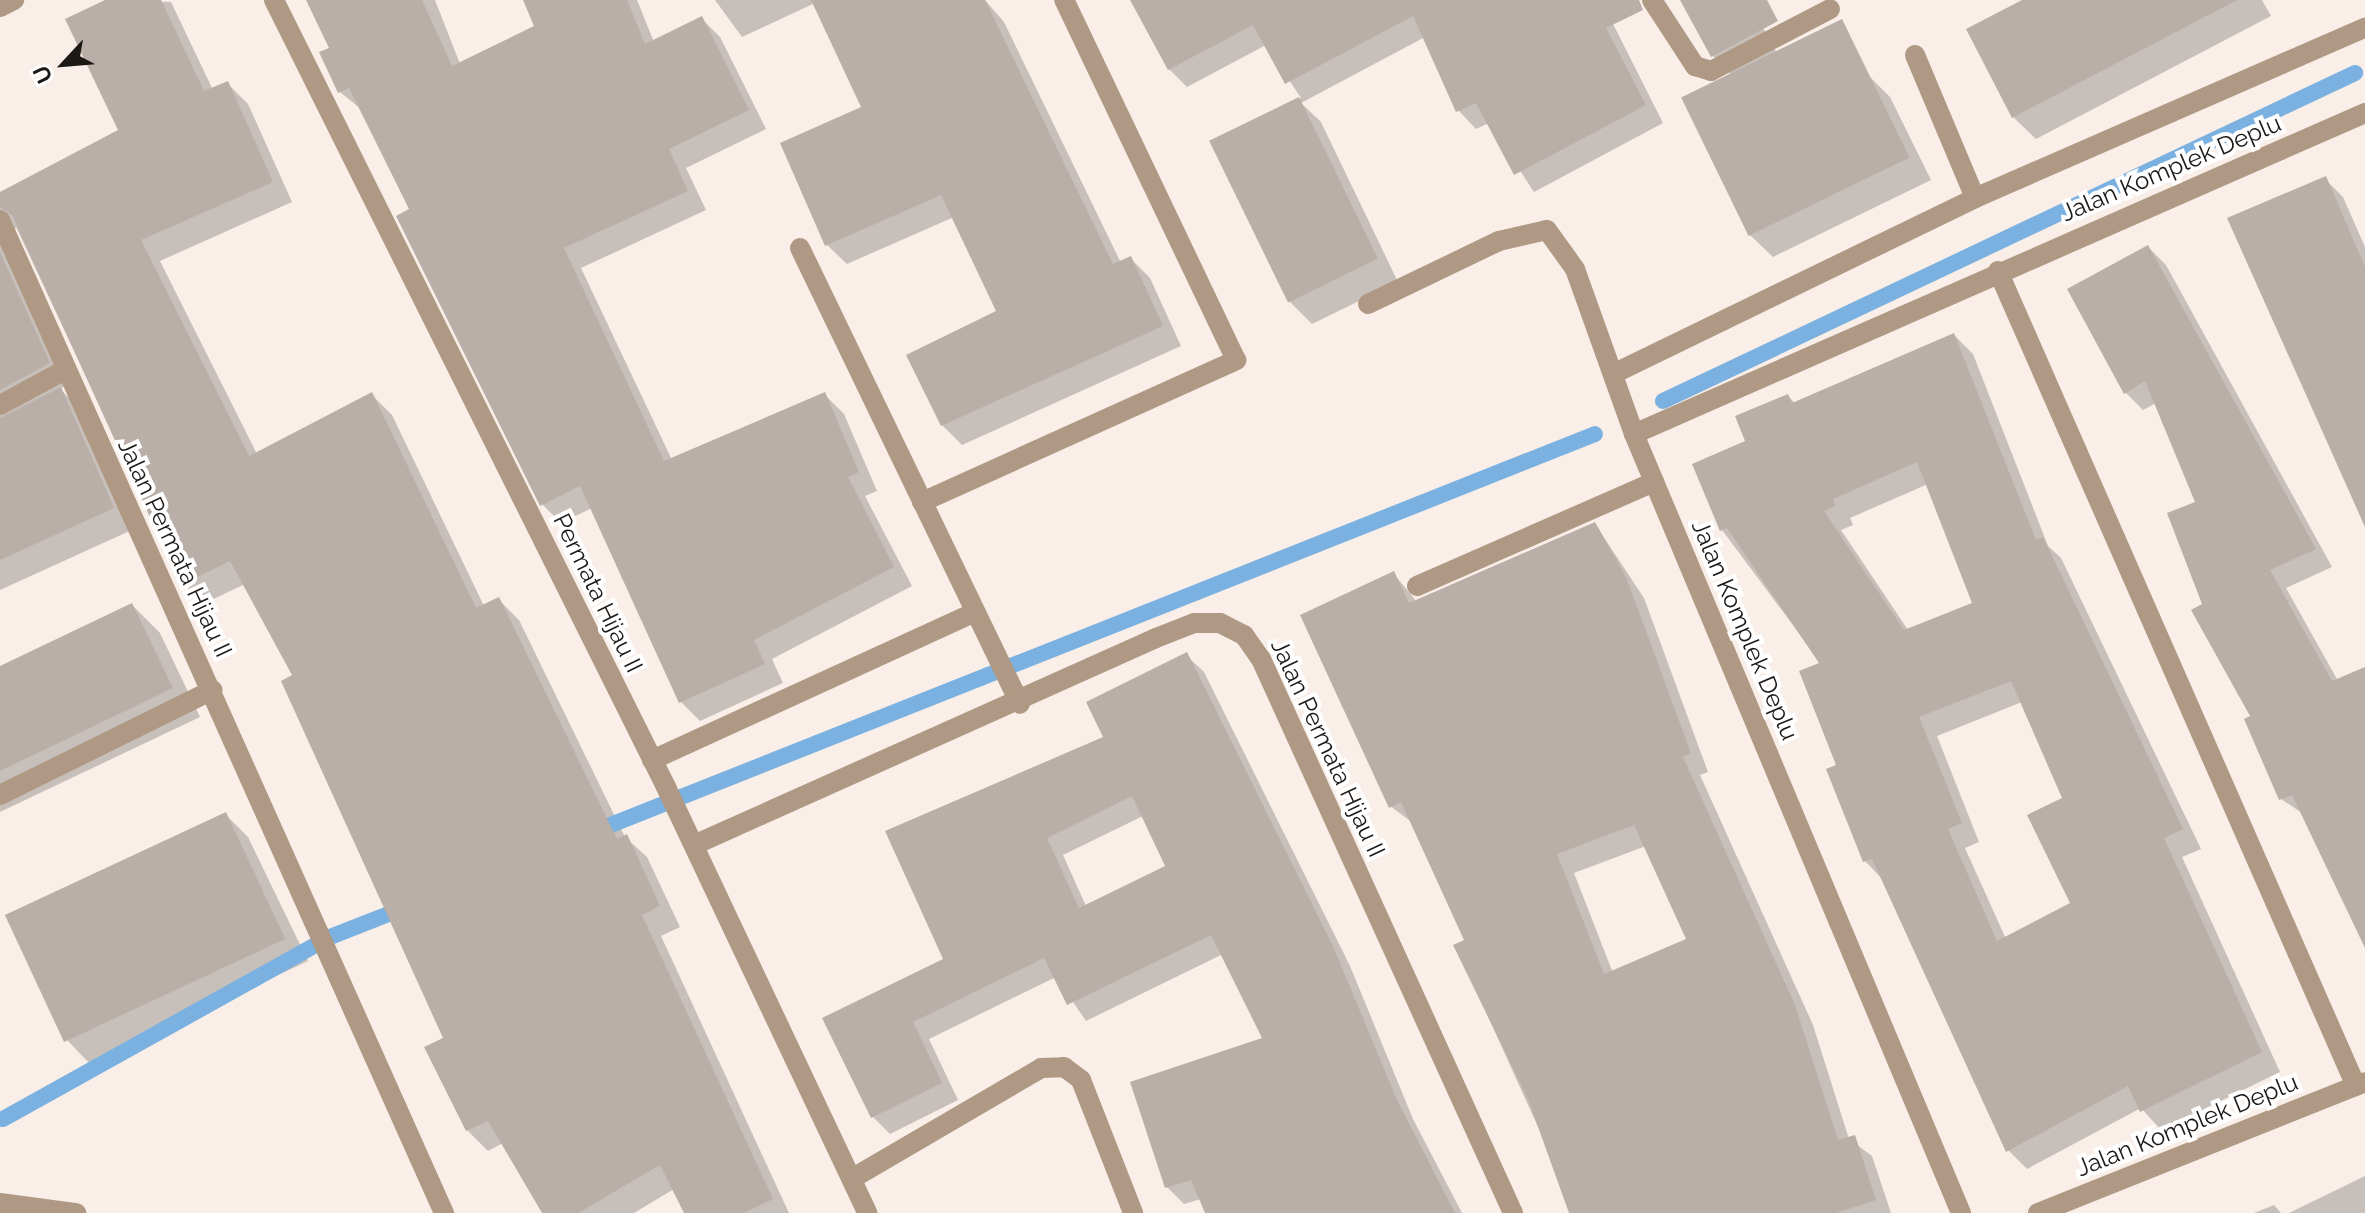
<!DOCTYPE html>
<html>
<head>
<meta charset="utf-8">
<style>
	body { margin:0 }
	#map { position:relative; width:2365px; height:1213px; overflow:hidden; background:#f9efe8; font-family:Raleway,sans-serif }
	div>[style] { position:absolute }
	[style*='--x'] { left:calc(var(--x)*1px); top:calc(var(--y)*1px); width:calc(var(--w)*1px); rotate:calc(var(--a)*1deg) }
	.shadow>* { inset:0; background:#0003 }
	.stream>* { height:16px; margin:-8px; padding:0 8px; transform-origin:8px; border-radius:8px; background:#7bb1e0 }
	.building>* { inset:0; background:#b9afa8; transform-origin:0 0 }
	.minor>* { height:20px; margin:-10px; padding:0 10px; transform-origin:10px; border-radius:10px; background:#af9984 }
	span { translate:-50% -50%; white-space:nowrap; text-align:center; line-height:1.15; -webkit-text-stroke:8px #fff; paint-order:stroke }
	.street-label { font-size:24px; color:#1c1816 }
	.north { position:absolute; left:24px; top:24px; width:80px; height:80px; -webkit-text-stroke:6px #fff; paint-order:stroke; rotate:244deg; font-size:22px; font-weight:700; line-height:32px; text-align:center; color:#1c1816 }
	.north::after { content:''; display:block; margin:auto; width:28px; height:36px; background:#1c1816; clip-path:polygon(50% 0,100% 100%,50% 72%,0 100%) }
</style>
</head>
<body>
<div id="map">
	<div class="shadow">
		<div style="clip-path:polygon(110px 0,171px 2px,213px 90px,227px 83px,248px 104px,292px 202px,160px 261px,257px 454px,371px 394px,392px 415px,484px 606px,498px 599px,519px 620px,625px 837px,647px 857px,680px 927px,661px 936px,789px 1213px,686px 1213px,674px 1189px,634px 1213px,544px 1213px,503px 1143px,488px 1151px,467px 1130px,445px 1039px,295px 676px,245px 584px,203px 604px,183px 583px,16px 227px,8px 247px,69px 384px,60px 389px,81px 410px,134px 529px,0 590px,0 194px,121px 130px)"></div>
		<div style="clip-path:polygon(309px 0,435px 0,460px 64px,536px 27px,525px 0,637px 0,654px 42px,701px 18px,720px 37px,766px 129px,686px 168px,706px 210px,581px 268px,672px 460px,825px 395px,844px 414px,877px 491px,865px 496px,912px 586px,772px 659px,783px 683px,700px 721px,681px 702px,592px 508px,561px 523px,542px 504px,411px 210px,362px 110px,340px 92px,332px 49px)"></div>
		<div style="clip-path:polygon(715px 0,985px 0,1004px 22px,1121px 263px,1131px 259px,1150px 278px,1181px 346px,962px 445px,942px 425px,999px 312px,954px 217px,847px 264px,827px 245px,864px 108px,815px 3px,742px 37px)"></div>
		<div style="clip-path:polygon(1133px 0,1601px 0,1663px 123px,1534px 192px,1489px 123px,1476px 129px,1458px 110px,1425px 37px,1301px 103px,1321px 122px,1398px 282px,1312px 324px,1289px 301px,1211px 142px,1301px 98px,1266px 45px,1187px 87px,1169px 69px)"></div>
		<div style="clip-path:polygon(1682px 0,1748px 0,1777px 53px,1867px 74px,1890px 97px,1931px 180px,1773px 257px,1750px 235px,1732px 75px,1712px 55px)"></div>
		<div style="clip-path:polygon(2027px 0,2262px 0,2271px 16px,2036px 139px,2013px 117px)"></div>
		<div style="clip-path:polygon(2325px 179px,2343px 197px,2365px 247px,2365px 526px)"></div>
		<div style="clip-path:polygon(2148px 247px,2166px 265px,2332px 567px,2286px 588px,2338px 681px,2365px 670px,2365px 929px,2305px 815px,2281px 799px,2247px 720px,2253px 717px,2204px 605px,2197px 503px,2156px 403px,2143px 410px,2125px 392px)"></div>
		<div style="clip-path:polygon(evenodd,1954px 335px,1973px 354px,2048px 546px,2061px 558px,2201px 849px,2182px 857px,2280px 1072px,2161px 1130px,2141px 1108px,2027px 1169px,2008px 1150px,1883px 880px,1865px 861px,1839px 766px,1822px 664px,1722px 530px,1748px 442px,1788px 396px,1795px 403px,1954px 335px,1928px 484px,1975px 604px,1908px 630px,1841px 530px,1853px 525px,1850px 518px,1928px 484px,1954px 335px,2022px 702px,2065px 799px,2073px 904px,2006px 939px,1965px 848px,1979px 842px,1937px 736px,2022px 702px)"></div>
		<div style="clip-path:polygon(evenodd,1595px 524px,1644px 598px,1708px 772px,1700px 775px,1813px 1025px,1849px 1139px,1872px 1156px,1891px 1213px,1577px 1213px,1456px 946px,1466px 941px,1413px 823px,1390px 806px,1394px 574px,1417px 602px,1595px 524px,1646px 846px,1688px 940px,1613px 973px,1574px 873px,1646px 846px)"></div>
		<div style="clip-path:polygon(132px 605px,160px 633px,200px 717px,0 812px,0 668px)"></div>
		<div style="clip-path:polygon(evenodd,1186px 655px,1204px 672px,1350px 966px,1413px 1119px,1462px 1213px,1207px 1213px,1201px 1199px,1184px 1204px,1167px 1187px,1265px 1040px,1223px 954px,1086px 1021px,1056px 977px,929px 1039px,958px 1100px,890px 1134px,873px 1117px,825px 1019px,946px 960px,1105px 738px,1186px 655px,1143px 816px,1168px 867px,1086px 906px,1063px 855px,1143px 816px)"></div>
		<div style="clip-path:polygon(226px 815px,248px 837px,308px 961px,90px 1064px,68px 1041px,9px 919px)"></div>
		<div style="clip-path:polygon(2365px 1176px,2365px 1213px,2289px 1213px)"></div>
		<div style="clip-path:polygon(2274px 1205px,2281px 1213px,2254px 1213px)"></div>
	</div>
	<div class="stream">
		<div style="--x:1663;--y:401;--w:766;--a:-25.36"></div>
		<div style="--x:593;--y:832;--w:1078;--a:-21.66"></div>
		<div style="--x:3;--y:1119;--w:374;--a:-29.1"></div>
		<div style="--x:330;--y:937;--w:79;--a:-21.4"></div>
	</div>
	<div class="building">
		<div style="clip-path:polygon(105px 0,161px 0,204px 91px,228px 81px,273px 182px,141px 240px,249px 456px,372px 392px,476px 608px,499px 597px,617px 839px,627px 834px,660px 906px,642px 915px,773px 1199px,743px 1213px,684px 1213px,660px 1165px,578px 1213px,542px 1213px,488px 1121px,466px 1131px,424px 1047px,443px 1038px,281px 681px,292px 675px,230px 561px,181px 585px,12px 215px,0 207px,0 192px,118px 130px,65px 19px)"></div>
		<div style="clip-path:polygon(306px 0,422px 0,452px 66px,534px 26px,523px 0,627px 0,645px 44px,702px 16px,749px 110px,669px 149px,688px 191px,564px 248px,664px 461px,825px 392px,859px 472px,848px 477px,894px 567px,754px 640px,765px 664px,679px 703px,580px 486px,540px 506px,396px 216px,409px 209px,349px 88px,338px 93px,319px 52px,329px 48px)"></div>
		<div style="clip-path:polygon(811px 0,985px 0,1113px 264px,1131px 256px,1163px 326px,941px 426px,906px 355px,996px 311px,941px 195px,825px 246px,780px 143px,861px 107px)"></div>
		<div style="clip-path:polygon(1130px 0,1639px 0,1643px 10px,1606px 28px,1646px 105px,1514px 175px,1476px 103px,1456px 112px,1413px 16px,1285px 84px,1253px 25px,1168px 70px)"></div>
		<div style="clip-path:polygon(1680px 0,1767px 0,1778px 21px,1711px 57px)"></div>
		<div style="clip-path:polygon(2022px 0,2237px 0,2012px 118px,1966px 29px)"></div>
		<div style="left:1842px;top:19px;width:154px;height:179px;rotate:64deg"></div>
		<div style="left:1299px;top:97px;width:180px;height:100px;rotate:64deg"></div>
		<div style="clip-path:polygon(2326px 176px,2365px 267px,2365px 527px,2227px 218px)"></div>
		<div style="clip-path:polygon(2148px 245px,2316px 549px,2270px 570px,2332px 681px,2365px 667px,2365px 948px,2292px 795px,2279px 800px,2244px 719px,2250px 716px,2191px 610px,2202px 604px,2167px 513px,2195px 502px,2145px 381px,2124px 394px,2067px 289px)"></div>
		<div style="clip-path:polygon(0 252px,50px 363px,0 390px)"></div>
		<div style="clip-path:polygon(evenodd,1954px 333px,2036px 540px,2043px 537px,2183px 829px,2164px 838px,2262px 1052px,2140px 1112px,2128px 1086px,2006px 1152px,1872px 859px,1863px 862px,1826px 769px,1836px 765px,1799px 671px,1819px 663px,1727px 528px,1720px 531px,1692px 464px,1745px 441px,1735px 416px,1788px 394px,1792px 403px,1954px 333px,1917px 462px,1972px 603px,1904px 630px,1824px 511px,1835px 506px,1833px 499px,1917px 462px,1954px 333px,2011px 681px,2062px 798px,2027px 815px,2070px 903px,1997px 941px,1948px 829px,1962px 823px,1919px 717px,2011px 681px)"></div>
		<div style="clip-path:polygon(61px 387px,114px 508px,0 560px,0 418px)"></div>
		<div style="clip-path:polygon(evenodd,1595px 522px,1626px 577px,1691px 753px,1683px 757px,1795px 1005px,1838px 1140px,1855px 1135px,1876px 1200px,1836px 1213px,1569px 1213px,1528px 1099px,1453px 945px,1464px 940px,1401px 802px,1389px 808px,1300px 615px,1394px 571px,1409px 603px,1595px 522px,1634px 825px,1686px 939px,1604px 974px,1557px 854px,1634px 825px)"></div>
		<div style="clip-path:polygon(132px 603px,173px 688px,0 771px,0 666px)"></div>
		<div style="clip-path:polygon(evenodd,1187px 652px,1333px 946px,1397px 1100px,1455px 1213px,1205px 1213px,1191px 1180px,1165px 1188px,1130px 1082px,1262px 1038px,1211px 935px,1067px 1005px,1044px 958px,913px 1022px,942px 1083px,871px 1118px,822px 1018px,943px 959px,885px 831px,1103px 737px,1086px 702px,1187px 652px,1132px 796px,1165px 866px,1079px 908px,1047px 838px,1132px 796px)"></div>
		<div style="left:226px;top:812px;width:140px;height:244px;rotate:65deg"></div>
	</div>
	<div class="minor">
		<div style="--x:274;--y:0;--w:879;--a:63.52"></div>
		<div style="--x:666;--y:787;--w:471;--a:64.7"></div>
		<div style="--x:1652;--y:0;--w:79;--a:56.9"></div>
		<div style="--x:1695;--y:66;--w:17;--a:17"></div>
		<div style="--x:1711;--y:71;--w:134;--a:-27.5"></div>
		<div style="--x:0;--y:7;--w:16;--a:-27"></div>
		<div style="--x:1915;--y:55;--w:155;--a:67.2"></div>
		<div style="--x:0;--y:220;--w:1088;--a:65.91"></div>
		<div style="--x:800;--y:248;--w:506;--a:64.24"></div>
		<div style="--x:1998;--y:271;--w:890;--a:66.29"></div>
		<div style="--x:1368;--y:304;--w:145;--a:-25.7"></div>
		<div style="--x:1499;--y:241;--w:49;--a:-12.9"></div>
		<div style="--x:1547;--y:230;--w:48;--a:54.3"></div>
		<div style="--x:1575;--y:269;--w:175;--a:70.3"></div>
		<div style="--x:1634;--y:434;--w:845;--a:67.23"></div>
		<div style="--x:1613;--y:374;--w:403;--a:-25.9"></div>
		<div style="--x:1975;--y:198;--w:425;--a:-23.6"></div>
		<div style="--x:0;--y:405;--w:74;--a:-28.3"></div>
		<div style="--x:1634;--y:434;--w:798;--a:-23.71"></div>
		<div style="--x:922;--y:502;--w:345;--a:-24.3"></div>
		<div style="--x:1236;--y:360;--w:399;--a:-115.5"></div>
		<div style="--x:1417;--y:586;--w:259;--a:-23.7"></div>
		<div style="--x:652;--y:760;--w:355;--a:-24.6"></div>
		<div style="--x:0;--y:795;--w:237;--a:-26.3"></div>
		<div style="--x:694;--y:845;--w:506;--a:-24.13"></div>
		<div style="--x:1156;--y:638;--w:41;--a:-21.5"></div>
		<div style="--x:1194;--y:623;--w:26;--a:0"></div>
		<div style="--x:1220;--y:623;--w:27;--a:27"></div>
		<div style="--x:1244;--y:635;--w:29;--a:55"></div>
		<div style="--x:1261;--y:659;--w:609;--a:65.54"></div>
		<div style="--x:853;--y:1178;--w:218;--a:-30.3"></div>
		<div style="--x:1041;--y:1068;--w:23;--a:-2"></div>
		<div style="--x:1064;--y:1067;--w:21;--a:37"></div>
		<div style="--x:1081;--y:1080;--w:143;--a:68.6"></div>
		<div style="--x:0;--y:1203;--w:77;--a:7.5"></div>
		<div style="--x:2038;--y:1213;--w:352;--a:-21.8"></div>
	</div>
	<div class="street-label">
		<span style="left:2171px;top:168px;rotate:-23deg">Jalan Komplek Deplu</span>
		<span style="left:175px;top:548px;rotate:65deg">Jalan Permata Hijau II</span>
		<span style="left:598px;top:593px;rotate:64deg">Permata Hijau II</span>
		<span style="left:1745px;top:630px;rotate:67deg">Jalan Komplek Deplu</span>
		<span style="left:1328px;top:748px;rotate:65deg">Jalan Permata Hijau II</span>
		<span style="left:2187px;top:1125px;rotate:-22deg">Jalan Komplek Deplu</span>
	</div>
	<div class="north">U</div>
</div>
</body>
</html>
